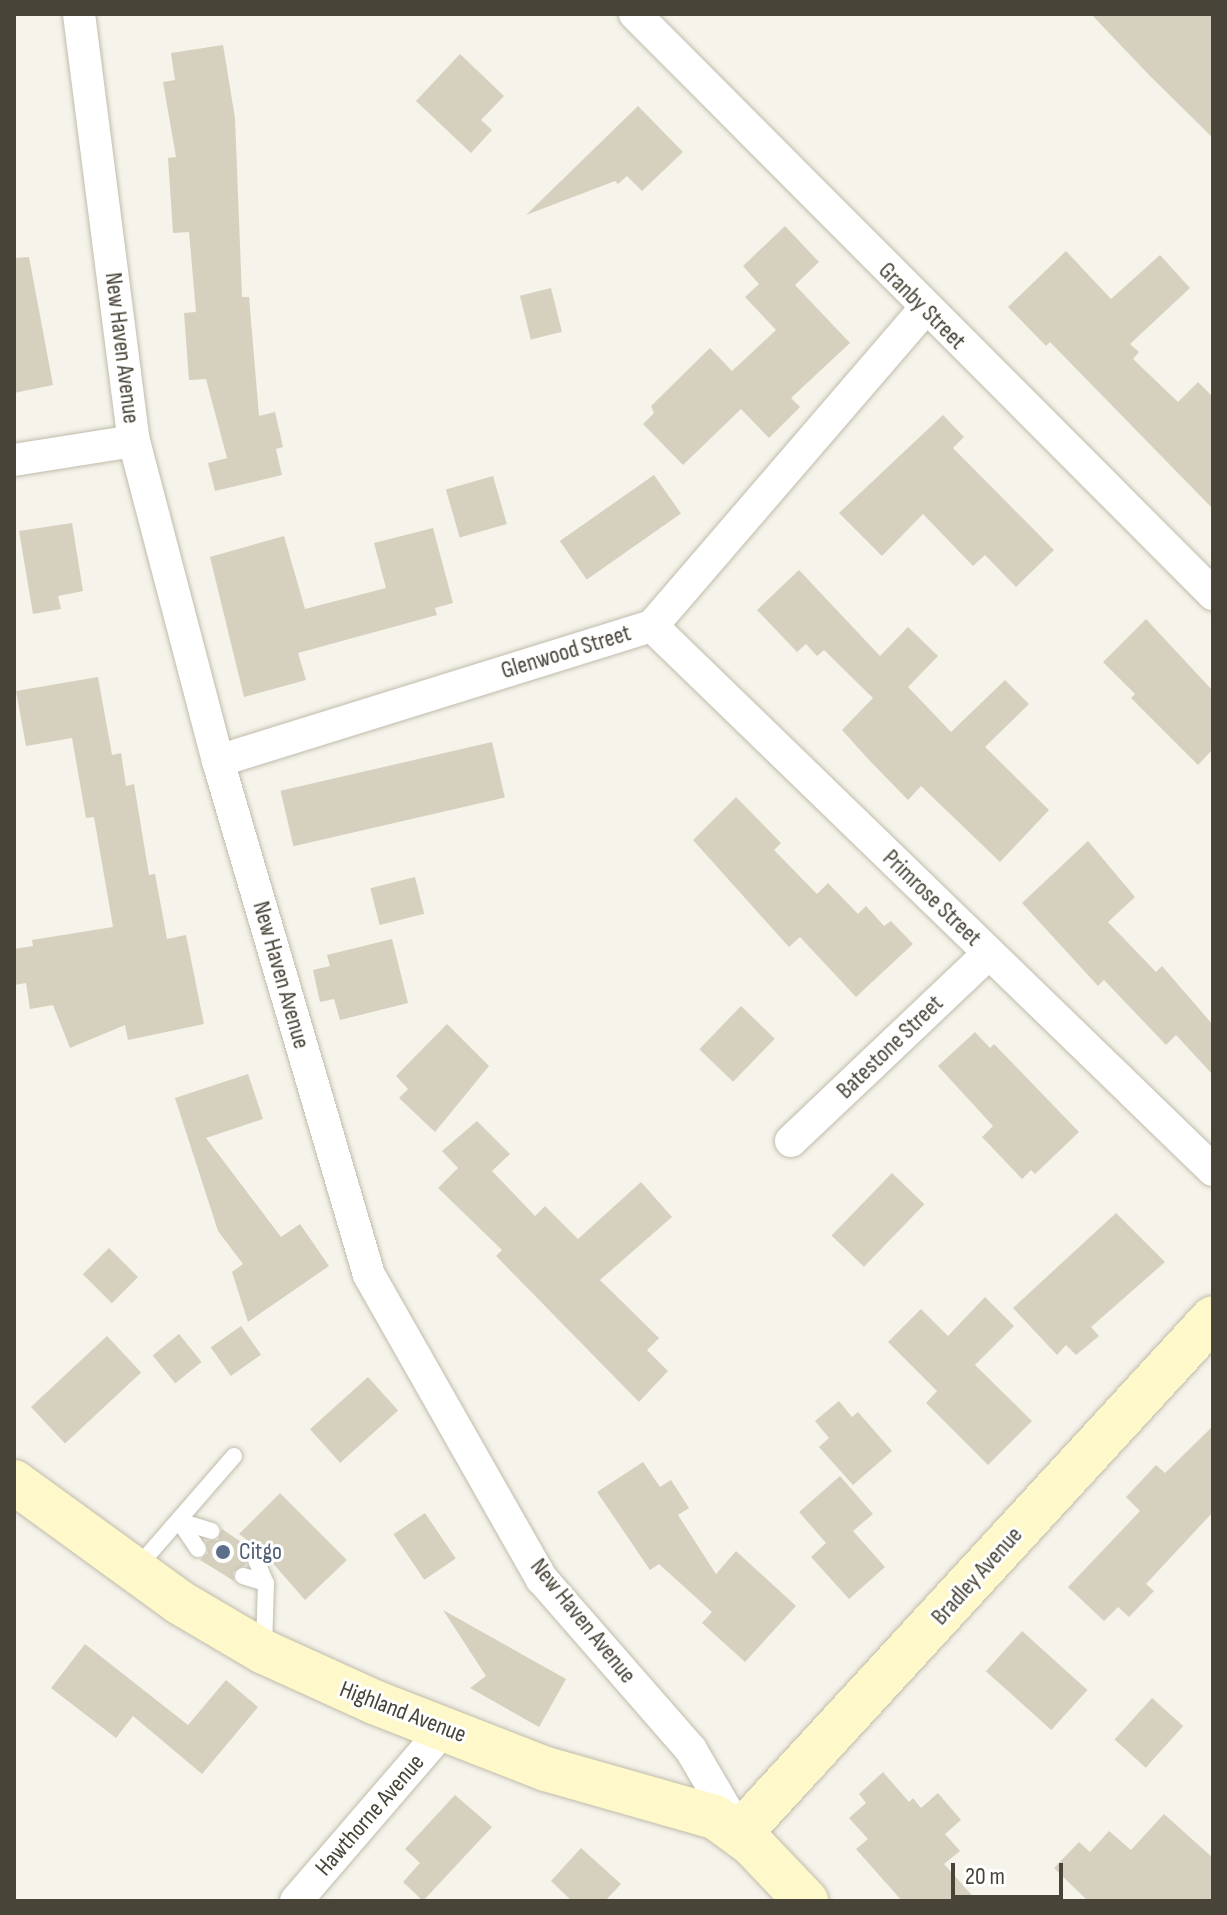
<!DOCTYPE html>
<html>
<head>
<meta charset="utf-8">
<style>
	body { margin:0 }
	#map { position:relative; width:1227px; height:1915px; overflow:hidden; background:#f5f3ea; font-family:"Sofia Sans Condensed",sans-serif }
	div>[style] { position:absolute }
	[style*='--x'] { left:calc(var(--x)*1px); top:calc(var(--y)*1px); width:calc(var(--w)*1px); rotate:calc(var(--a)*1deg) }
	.building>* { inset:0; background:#d6d0bf; transform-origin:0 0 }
	.roads { filter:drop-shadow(0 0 2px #c0bcac) drop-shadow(0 0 2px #c0bcac) }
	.lane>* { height:16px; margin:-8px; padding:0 8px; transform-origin:8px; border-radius:8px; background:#fff }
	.street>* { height:32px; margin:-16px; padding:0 16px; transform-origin:16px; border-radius:16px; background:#fff }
	.secondary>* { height:44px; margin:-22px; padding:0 22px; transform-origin:22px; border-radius:22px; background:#fef8ca }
	.dots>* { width:22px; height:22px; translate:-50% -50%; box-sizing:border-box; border:4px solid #fff; border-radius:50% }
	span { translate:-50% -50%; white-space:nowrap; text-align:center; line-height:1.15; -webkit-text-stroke:6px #fff; paint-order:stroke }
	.street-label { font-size:24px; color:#494438 }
	.service-label { font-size:24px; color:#4e5e75 }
	.left { translate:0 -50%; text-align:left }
	.frame { position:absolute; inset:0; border:16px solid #494438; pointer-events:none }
	.scale { position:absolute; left:951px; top:1863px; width:112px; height:36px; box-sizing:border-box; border:4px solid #494438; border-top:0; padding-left:10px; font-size:24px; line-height:28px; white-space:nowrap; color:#494438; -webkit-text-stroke:6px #fff; paint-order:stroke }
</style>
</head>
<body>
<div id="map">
	<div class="building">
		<div style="clip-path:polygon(1091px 14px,1213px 14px,1213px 138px,1150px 76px)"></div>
		<div style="clip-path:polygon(223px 45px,235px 118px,242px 297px,249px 297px,259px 416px,275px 412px,283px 447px,276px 449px,282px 475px,215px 491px,208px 463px,227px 458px,206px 379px,189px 380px,184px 313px,196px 312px,189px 232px,173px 233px,168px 158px,176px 157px,163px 82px,175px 80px,171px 53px)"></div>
		<div style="clip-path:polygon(460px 54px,504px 96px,481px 120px,492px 130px,471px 153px,416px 101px)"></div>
		<div style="clip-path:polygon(638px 106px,683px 152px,642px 191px,627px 176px,618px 184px,615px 181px,526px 215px)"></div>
		<div style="clip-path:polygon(785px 226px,819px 262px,795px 285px,850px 343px,791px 398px,800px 407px,769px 438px,741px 409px,683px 465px,643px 424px,654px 413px,651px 406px,710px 348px,732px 371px,776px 330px,745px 297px,759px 284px,743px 266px)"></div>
		<div style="clip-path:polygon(1066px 251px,1111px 299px,1160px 255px,1190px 288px,1130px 344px,1139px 352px,1133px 359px,1178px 402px,1198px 382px,1213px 397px,1213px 509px,1050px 342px,1046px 346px,1008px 307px)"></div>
		<div style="clip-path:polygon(29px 257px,53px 385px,14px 393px,14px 258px)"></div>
		<div style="left:551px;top:288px;width:45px;height:32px;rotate:76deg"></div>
		<div style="clip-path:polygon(943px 415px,964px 437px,953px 448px,1054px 550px,1016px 587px,985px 555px,973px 566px,923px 514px,882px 556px,839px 513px)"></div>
		<div style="left:654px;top:475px;width:47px;height:115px;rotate:55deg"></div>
		<div style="left:493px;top:476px;width:50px;height:49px;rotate:74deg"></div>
		<div style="clip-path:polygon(72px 523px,83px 591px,58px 596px,61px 609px,33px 614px,19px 531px)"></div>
		<div style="clip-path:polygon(433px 528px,453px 603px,435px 608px,437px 615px,298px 653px,306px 680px,244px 697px,210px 557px,284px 536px,305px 609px,386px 588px,374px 543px)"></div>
		<div style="clip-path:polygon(799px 570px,880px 656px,908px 627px,938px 656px,908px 687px,951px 732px,1005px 680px,1029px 704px,985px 747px,1049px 810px,1000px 862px,921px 786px,908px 800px,869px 760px,842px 730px,873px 698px,824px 650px,817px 656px,806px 644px,797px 652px,757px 610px)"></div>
		<div style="clip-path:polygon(1146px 619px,1213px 691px,1213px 749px,1198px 765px,1131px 698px,1135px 694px,1103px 662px)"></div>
		<div style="clip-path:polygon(98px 677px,112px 755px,121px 753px,126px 786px,134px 784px,149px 875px,155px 874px,167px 939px,186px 935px,204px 1024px,128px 1040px,125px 1025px,70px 1048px,53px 1005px,30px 1009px,26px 983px,14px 985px,14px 949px,33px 946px,32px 940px,113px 927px,94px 817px,86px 818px,72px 738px,26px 746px,16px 691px)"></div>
		<div style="left:492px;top:742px;width:57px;height:217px;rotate:77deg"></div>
		<div style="clip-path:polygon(736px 797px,781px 843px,774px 850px,817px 894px,828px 883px,858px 914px,866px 906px,884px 926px,891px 921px,913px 944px,856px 997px,800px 937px,789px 947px,693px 840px)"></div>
		<div style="clip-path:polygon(1088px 841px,1135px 897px,1108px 922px,1156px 972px,1162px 966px,1213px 1025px,1213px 1075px,1176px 1035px,1166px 1045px,1104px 980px,1098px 986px,1022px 903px)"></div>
		<div style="left:415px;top:877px;width:38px;height:46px;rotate:76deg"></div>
		<div style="clip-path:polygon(392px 939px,408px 1003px,340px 1020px,334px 999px,320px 1002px,313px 970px,330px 966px,327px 955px)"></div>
		<div style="left:741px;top:1006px;width:47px;height:60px;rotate:44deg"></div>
		<div style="clip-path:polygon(447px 1024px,489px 1066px,435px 1132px,399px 1098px,408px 1089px,396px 1076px)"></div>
		<div style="clip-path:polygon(975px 1032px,990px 1048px,994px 1044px,1079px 1132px,1035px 1174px,1031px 1170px,1022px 1179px,982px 1137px,993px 1126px,938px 1066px)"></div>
		<div style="clip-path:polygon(248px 1074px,263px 1119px,206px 1138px,281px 1237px,300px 1224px,329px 1266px,248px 1322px,232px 1272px,243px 1264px,218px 1231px,175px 1098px)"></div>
		<div style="clip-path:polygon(477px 1121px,510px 1154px,492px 1171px,535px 1216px,545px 1206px,578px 1239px,641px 1182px,672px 1217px,600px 1280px,659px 1338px,647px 1350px,668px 1371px,639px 1402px,496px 1256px,502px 1250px,438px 1188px,458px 1168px,442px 1151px)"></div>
		<div style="left:892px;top:1173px;width:45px;height:87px;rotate:44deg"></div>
		<div style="clip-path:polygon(1116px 1213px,1165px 1262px,1091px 1327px,1099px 1336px,1076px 1355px,1066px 1345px,1057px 1355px,1013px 1308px)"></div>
		<div style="left:109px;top:1248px;width:41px;height:37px;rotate:45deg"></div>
		<div style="clip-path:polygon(985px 1297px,1014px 1326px,975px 1365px,1032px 1421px,988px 1465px,926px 1403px,937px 1391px,888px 1342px,921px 1309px,948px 1336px)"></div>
		<div style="left:241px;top:1326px;width:35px;height:37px;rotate:55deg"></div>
		<div style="left:179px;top:1334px;width:36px;height:34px;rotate:51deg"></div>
		<div style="left:107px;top:1336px;width:50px;height:104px;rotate:47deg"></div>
		<div style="left:368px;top:1377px;width:45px;height:78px;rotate:48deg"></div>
		<div style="clip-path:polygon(839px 1401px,852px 1417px,858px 1412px,892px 1451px,853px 1485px,819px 1447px,829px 1438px,815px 1421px)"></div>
		<div style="clip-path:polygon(1213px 1426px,1213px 1512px,1146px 1584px,1154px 1591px,1129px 1617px,1118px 1607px,1104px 1621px,1068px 1587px,1140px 1511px,1126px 1497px,1156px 1465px,1165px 1473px)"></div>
		<div style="clip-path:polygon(643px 1462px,660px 1487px,671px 1480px,689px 1508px,678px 1515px,716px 1574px,736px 1551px,796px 1606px,745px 1662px,702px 1623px,712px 1612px,659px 1564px,650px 1570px,597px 1492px)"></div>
		<div style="clip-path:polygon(840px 1476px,873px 1514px,853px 1531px,885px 1567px,849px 1599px,811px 1557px,826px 1543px,799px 1512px)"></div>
		<div style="clip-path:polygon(280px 1493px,347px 1560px,305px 1600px,263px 1552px,239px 1534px)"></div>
		<div style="left:425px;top:1513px;width:55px;height:38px;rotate:56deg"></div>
		<div style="clip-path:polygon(222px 1529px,253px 1550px,245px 1565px,233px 1572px,234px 1581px,200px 1560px,208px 1553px,206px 1541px,218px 1540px)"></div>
		<div style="clip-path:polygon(443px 1610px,566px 1679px,539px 1727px,470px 1688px,486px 1676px)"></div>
		<div style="left:1022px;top:1631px;width:88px;height:54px;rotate:42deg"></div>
		<div style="clip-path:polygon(85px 1644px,188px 1725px,226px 1680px,258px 1707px,202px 1774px,133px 1716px,116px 1738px,51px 1688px)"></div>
		<div style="left:1152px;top:1698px;width:42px;height:56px;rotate:42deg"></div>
		<div style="clip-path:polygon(883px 1772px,909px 1802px,913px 1798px,921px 1808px,938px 1793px,961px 1820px,945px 1834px,960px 1851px,944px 1864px,977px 1901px,902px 1901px,856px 1849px,868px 1839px,849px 1818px,866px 1803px,859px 1794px)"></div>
		<div style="clip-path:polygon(455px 1795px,492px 1827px,423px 1901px,403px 1882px,420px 1863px,405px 1849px)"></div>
		<div style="clip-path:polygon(1164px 1814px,1213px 1858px,1213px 1901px,1088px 1901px,1054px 1868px,1079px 1842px,1090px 1852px,1109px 1831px,1131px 1850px)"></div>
		<div style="clip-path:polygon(581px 1848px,621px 1884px,605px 1901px,572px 1901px,551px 1881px)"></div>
	</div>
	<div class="roads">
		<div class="lane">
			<div style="--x:198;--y:1549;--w:34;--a:-124"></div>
			<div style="--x:179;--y:1521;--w:34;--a:17"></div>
			<div style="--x:256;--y:1560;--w:25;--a:67"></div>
			<div style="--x:266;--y:1583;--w:63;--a:91.8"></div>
			<div style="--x:135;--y:1570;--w:151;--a:-49"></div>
			<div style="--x:243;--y:1576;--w:24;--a:17"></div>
		</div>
		<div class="street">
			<div style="--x:79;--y:14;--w:431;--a:82.7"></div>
			<div style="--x:134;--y:441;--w:331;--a:75.3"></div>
			<div style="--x:218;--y:761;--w:536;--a:73.63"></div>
			<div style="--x:369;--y:1275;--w:350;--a:60.4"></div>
			<div style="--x:542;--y:1579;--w:227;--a:48.9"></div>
			<div style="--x:691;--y:1750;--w:93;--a:59.6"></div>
			<div style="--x:635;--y:14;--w:819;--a:45.1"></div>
			<div style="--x:14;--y:460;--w:121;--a:-9"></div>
			<div style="--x:652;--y:626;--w:781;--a:44.12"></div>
			<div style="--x:218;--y:761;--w:455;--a:-17.3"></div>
			<div style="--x:652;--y:626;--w:418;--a:-49.3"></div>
			<div style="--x:791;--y:1141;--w:273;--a:-43.5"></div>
			<div style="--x:296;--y:1901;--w:228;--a:-49.3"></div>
		</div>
		<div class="secondary">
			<div style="--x:14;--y:1482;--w:204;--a:36"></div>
			<div style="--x:179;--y:1602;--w:99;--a:30.5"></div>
			<div style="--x:264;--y:1652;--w:121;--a:24.4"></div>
			<div style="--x:374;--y:1702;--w:185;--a:21.3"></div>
			<div style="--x:546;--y:1769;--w:176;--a:15.9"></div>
			<div style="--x:715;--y:1817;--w:46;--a:36.1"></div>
			<div style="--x:752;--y:1844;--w:79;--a:46.5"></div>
			<div style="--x:740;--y:1833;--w:699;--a:-47.43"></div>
		</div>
	</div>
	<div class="dots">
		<div style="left:223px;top:1552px;background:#5c6f8a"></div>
	</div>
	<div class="street-label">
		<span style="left:922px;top:306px;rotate:45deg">Granby Street</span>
		<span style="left:122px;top:348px;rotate:83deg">New Haven Avenue</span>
		<span style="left:566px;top:652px;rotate:-17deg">Glenwood Street</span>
		<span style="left:932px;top:898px;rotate:44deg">Primrose Street</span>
		<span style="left:281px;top:975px;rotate:74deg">New Haven Avenue</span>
		<span style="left:890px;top:1047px;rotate:-44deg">Batestone Street</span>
		<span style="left:977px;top:1576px;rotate:-48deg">Bradley Avenue</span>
		<span style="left:583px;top:1621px;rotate:51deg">New Haven Avenue</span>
		<span style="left:403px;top:1712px;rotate:21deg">Highland Avenue</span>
		<span style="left:370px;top:1815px;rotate:-49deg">Hawthorne Avenue</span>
	</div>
	<div class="service-label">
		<span class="left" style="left:239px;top:1552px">Citgo</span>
	</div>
	<div class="frame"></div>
	<div class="scale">20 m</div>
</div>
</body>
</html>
